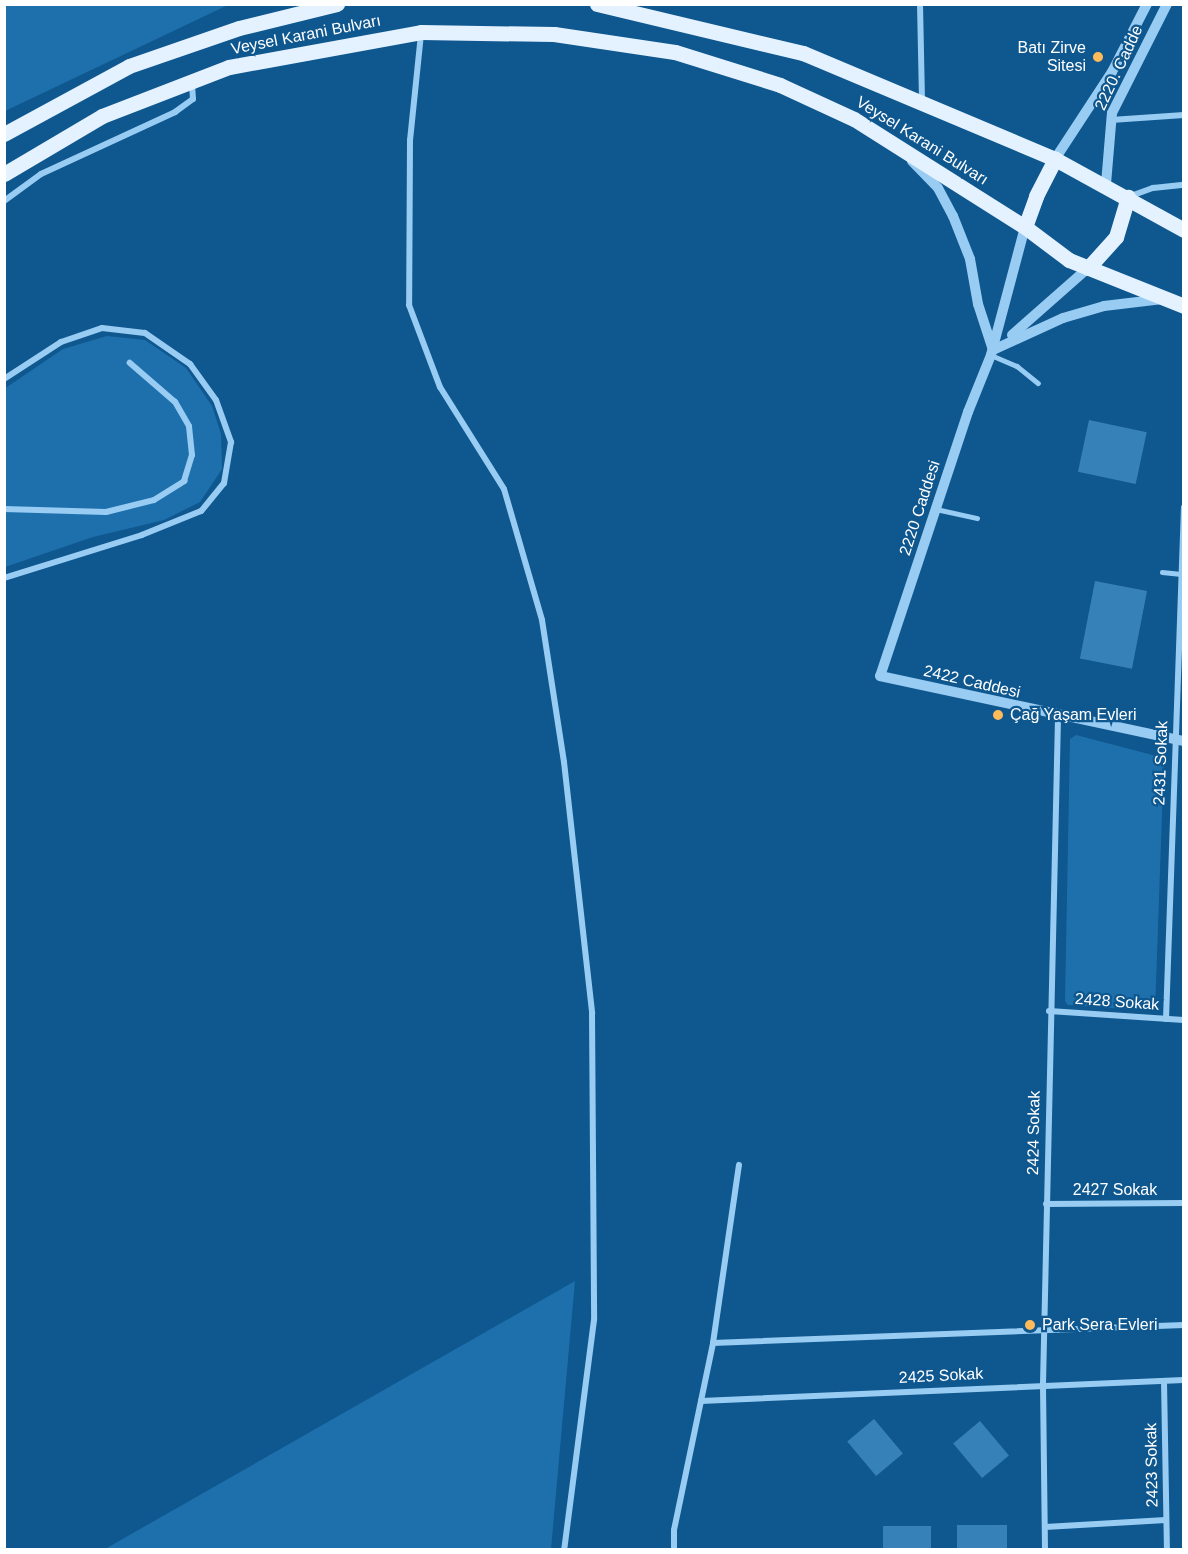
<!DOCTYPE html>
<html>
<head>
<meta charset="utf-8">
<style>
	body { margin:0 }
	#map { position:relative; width:1188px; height:1554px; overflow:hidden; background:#0f578f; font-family:Helvetica,sans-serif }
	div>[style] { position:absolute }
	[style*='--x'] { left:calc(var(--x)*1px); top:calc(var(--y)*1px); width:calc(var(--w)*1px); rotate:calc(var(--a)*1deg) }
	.green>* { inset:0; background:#1e70ad }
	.building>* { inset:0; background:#3781b9; transform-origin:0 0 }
	.service>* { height:4.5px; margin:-2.25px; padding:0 2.25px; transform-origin:2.25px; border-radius:2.25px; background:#98ccf3 }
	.minor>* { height:6px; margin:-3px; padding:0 3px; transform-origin:3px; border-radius:3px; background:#98ccf3 }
	.tertiary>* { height:10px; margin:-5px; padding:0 5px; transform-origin:5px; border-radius:5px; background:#98ccf3 }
	.primary>* { height:15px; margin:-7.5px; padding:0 7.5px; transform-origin:7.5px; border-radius:7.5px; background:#e4f2ff }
	.dots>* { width:16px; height:16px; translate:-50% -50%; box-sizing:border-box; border:3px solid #0f578f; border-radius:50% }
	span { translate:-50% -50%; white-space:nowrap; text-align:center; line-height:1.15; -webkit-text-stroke:4.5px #0f578f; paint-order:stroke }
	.street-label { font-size:16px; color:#fff }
	.poi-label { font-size:16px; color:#fff }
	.right { translate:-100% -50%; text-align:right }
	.left { translate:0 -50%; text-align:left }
	.frame { position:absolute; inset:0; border:6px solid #fff; pointer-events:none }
</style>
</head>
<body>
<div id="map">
	<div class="green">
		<div style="clip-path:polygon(5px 4px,228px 4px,228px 5px,5px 111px)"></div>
		<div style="clip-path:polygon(107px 336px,145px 340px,186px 368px,212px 406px,221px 434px,222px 469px,200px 502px,164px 520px,93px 537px,5px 567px,4px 389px,63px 349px)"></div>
		<div style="clip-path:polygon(1076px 735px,1164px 758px,1155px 1011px,1068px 1005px,1065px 1001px,1070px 739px)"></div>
		<div style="clip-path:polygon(575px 1281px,551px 1549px,105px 1549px)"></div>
	</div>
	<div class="building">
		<div style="left:1089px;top:420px;width:59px;height:53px;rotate:12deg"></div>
		<div style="left:1095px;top:581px;width:53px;height:79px;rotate:11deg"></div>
		<div style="left:874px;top:1419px;width:45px;height:35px;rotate:50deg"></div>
		<div style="left:980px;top:1421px;width:45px;height:35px;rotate:50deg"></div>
		<div style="left:957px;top:1525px;width:50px;height:25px"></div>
		<div style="left:931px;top:1526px;width:24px;height:48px;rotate:90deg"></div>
	</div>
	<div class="service">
		<div style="--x:991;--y:355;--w:28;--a:23"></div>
		<div style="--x:1017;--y:366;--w:27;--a:39"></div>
		<div style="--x:936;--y:509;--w:42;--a:12.4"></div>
		<div style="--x:1162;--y:572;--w:19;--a:6"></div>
	</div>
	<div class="minor">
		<div style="--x:920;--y:4;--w:99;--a:88.8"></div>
		<div style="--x:421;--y:34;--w:107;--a:95.9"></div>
		<div style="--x:410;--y:140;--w:165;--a:90.3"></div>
		<div style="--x:409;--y:305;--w:88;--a:69.3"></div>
		<div style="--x:440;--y:387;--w:120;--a:57.9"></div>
		<div style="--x:504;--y:489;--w:136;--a:73.8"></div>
		<div style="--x:542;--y:620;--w:144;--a:81.2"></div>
		<div style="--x:564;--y:762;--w:253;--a:83.6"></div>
		<div style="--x:592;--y:1013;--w:307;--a:89.6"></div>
		<div style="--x:594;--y:1320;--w:232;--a:97.4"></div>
		<div style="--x:1111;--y:120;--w:73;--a:-3.9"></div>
		<div style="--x:1128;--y:197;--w:27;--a:-20"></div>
		<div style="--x:1153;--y:188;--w:31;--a:-6"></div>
		<div style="--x:4;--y:201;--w:46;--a:-36.1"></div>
		<div style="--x:41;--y:174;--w:148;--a:-24.8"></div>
		<div style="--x:175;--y:112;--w:22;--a:-36"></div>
		<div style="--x:193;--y:99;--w:15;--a:-94"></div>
		<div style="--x:4;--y:379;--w:68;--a:-33"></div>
		<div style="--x:61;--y:342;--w:43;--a:-18.9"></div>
		<div style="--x:102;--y:328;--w:43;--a:6.6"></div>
		<div style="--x:145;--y:333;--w:55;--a:34.6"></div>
		<div style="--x:190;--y:364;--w:44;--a:54.2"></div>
		<div style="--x:216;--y:400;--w:45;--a:70.3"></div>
		<div style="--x:231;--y:442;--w:42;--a:99.7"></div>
		<div style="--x:224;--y:483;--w:36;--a:129"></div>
		<div style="--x:201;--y:511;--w:64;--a:157.9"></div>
		<div style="--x:142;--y:535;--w:145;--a:162.7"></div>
		<div style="--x:4;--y:509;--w:102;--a:1.7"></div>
		<div style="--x:106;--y:512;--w:49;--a:-14"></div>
		<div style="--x:154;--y:500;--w:36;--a:-32"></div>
		<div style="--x:184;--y:481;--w:27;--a:-73"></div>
		<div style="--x:192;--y:455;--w:29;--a:-96"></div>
		<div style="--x:189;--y:426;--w:28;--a:-120"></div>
		<div style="--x:175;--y:402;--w:60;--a:-139.1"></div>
		<div style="--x:1049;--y:1011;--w:135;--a:3.8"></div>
		<div style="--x:1166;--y:1019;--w:512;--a:-87.99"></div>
		<div style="--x:1046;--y:1204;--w:138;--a:-0.4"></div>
		<div style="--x:713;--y:1343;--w:471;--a:-2.2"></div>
		<div style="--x:1164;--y:1381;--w:169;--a:89"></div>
		<div style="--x:701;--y:1401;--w:483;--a:-2.5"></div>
		<div style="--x:1045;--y:1527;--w:121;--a:-3.3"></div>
		<div style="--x:674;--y:1550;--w:20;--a:-90"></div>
		<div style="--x:674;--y:1530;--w:191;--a:-78.2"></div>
		<div style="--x:713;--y:1343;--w:180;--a:-81.7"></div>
		<div style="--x:1045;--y:1550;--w:166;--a:-90.7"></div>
		<div style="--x:1043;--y:1384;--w:668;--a:-88.71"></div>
	</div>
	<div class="tertiary">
		<div style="--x:1055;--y:159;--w:104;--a:-56.8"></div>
		<div style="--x:1112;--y:72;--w:76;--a:-62.8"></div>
		<div style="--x:912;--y:161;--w:37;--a:46"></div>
		<div style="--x:938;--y:188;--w:32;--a:62"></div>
		<div style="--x:953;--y:216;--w:46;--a:68.4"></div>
		<div style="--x:970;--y:259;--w:46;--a:79.9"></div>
		<div style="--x:978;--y:304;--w:48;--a:71.9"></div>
		<div style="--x:1106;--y:184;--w:71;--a:-85.2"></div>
		<div style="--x:1112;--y:113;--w:122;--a:-63.2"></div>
		<div style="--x:1025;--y:227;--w:132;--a:104.9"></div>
		<div style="--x:991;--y:355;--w:61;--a:112"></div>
		<div style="--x:968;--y:412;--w:278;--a:108.4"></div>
		<div style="--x:880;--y:676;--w:311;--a:12.1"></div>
		<div style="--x:1012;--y:335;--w:101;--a:-41.4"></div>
		<div style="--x:993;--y:350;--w:77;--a:-24.6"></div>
		<div style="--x:1063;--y:318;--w:43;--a:-16.3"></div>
		<div style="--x:1104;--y:306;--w:59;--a:-6.8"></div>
	</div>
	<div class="primary">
		<div style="--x:597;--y:4;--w:212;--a:13.4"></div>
		<div style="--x:803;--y:53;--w:273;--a:22.8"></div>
		<div style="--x:1055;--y:159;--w:147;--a:28.8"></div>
		<div style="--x:4;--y:134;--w:142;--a:-28.5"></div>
		<div style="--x:129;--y:66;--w:116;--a:-19.1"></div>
		<div style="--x:239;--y:28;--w:101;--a:-13.8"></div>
		<div style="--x:4;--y:174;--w:114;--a:-30.6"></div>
		<div style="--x:102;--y:116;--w:136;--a:-21.1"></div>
		<div style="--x:229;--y:67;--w:195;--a:-10.3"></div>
		<div style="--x:421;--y:32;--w:133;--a:0.9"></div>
		<div style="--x:554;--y:34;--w:122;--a:8.5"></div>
		<div style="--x:675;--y:52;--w:110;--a:17.4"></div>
		<div style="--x:780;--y:85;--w:81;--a:24.7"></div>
		<div style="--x:854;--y:119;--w:202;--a:32.3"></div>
		<div style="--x:1025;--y:227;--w:55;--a:36.9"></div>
		<div style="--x:1069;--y:260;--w:124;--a:21.8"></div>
		<div style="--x:1025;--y:227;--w:33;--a:-70"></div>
		<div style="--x:1036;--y:196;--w:42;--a:-62.8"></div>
		<div style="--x:1088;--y:268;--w:42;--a:-47.9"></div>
		<div style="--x:1116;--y:237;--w:42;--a:-73.3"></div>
	</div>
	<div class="dots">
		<div style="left:1098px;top:57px;background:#ffbb5a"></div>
		<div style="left:998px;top:715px;background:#ffbb5a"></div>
		<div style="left:1030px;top:1325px;background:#ffbb5a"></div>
	</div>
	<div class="street-label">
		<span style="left:306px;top:35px;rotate:-11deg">Veysel Karani Bulvarı</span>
		<span style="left:1119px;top:68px;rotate:-65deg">2220. Cadde</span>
		<span style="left:922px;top:141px;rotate:32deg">Veysel Karani Bulvarı</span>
		<span style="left:920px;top:508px;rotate:-72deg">2220 Caddesi</span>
		<span style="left:972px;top:682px;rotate:13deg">2422 Caddesi</span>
		<span style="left:1161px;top:763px;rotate:-88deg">2431 Sokak</span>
		<span style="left:1117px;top:1002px;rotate:4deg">2428 Sokak</span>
		<span style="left:1034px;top:1133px;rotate:-89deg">2424 Sokak</span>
		<span style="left:1115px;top:1190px">2427 Sokak</span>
		<span style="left:941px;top:1376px;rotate:-3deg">2425 Sokak</span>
		<span style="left:1152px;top:1465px;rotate:-91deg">2423 Sokak</span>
	</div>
	<div class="poi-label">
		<span class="right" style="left:1086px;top:57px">Batı Zirve<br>Sitesi</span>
		<span class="left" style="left:1010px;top:715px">Çağ Yaşam Evleri</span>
		<span class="left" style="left:1042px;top:1325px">Park Sera Evleri</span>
	</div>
	<div class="frame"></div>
</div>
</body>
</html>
